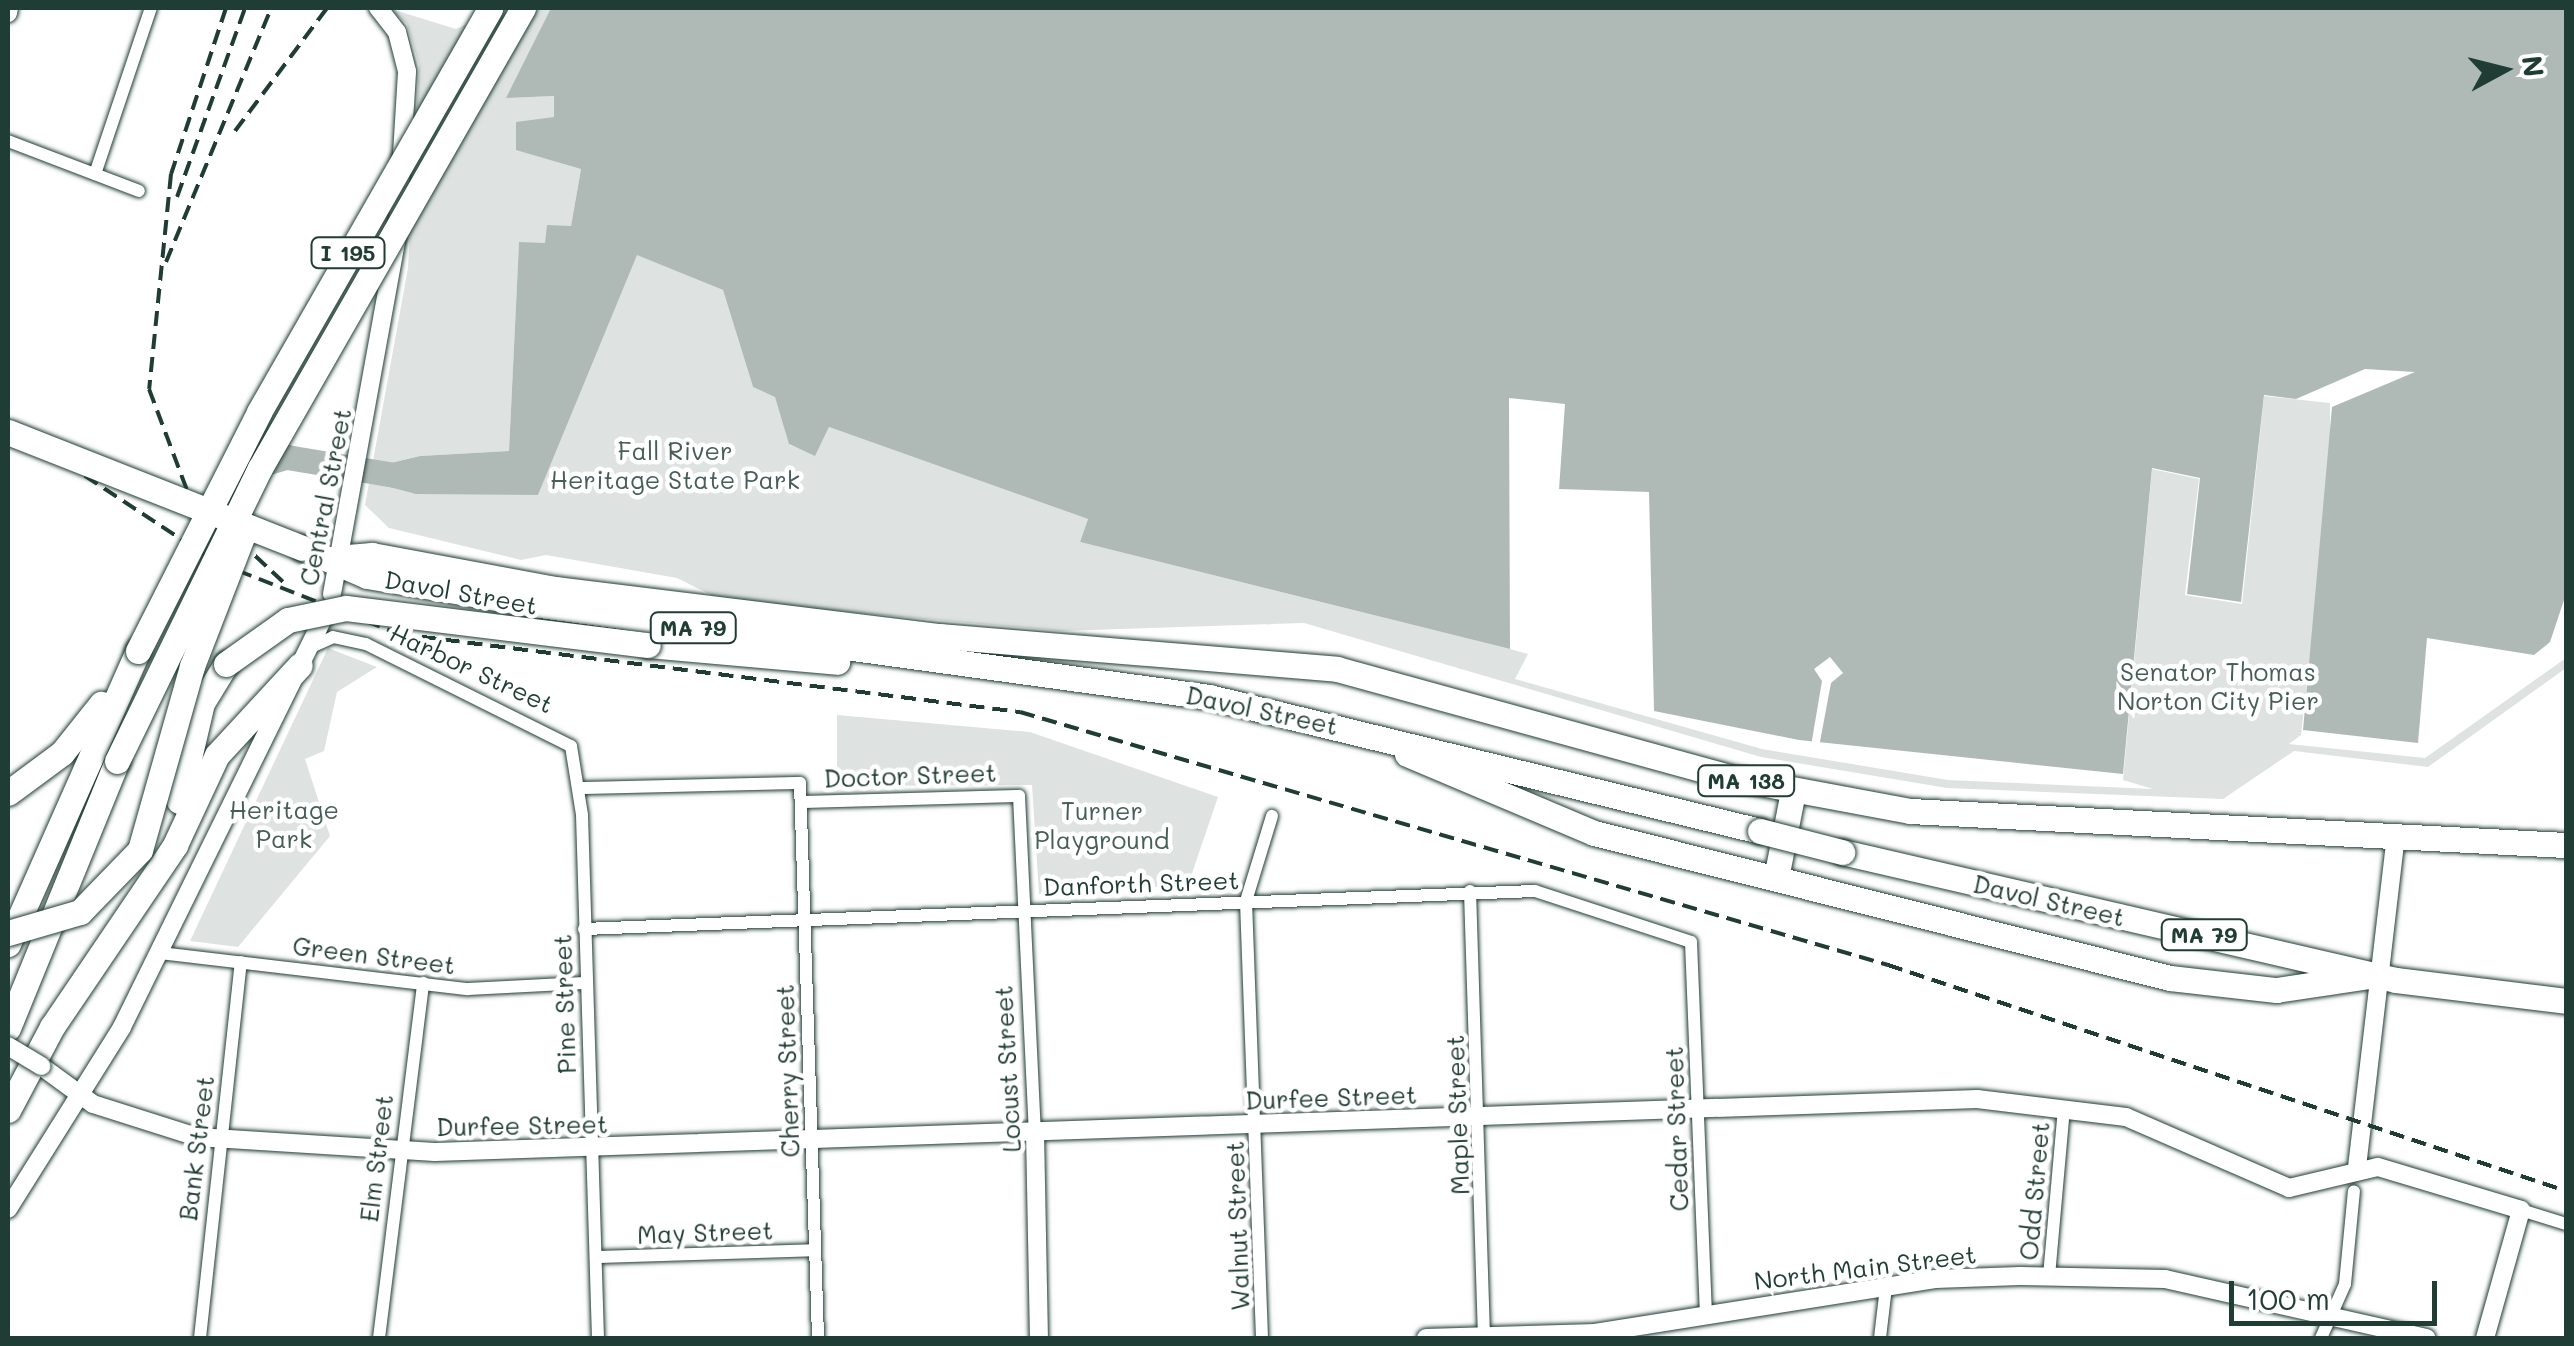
<!DOCTYPE html>
<html>
<head>
<meta charset="utf-8">
<style>
	body { margin:0 }
	#map { position:relative; width:2574px; height:1346px; overflow:hidden; background:#fff; font-family:Mali,sans-serif }
	div>[style] { position:absolute }
	[style*='--x'] { left:calc(var(--x)*1px); top:calc(var(--y)*1px); width:calc(var(--w)*1px); rotate:calc(var(--a)*1deg) }
	.green>* { inset:0; background:#dee3e2 }
	.water>* { inset:0; background:#afbab7 }
	.pier>* { inset:0; background:#fff }
	.river>* { height:25px; margin:-12.5px; padding:0 12.5px; transform-origin:12.5px; border-radius:12.5px; background:#afbab7 }
	.roads { filter:drop-shadow(0 0 2px #1f3d34) drop-shadow(0 0 2px #1f3d34) }
	.street>* { height:12px; margin:-6px; padding:0 6px; transform-origin:6px; border-radius:6px; background:#fff }
	.secondary>* { height:18px; margin:-9px; padding:0 9px; transform-origin:9px; border-radius:9px; background:#fff }
	.highway>* { height:25px; margin:-12.5px; padding:0 12.5px; transform-origin:12.5px; border-radius:12.5px; background:#fff }
	.rail>* { height:4px; margin-top:-2px; transform-origin:0; background:repeating-linear-gradient(90deg,#1f3d34 0 15px,transparent 0 23px) }
	.bridges { filter:drop-shadow(0 0 2px #1f3d34) drop-shadow(0 0 2px #1f3d34) }
	.secondary-bridge>* { height:18px; margin:-9px; padding:0 9px; transform-origin:9px; border-radius:9px; background:#fff }
	.highway-bridge>* { height:25px; margin:-12.5px; padding:0 12.5px; transform-origin:12.5px; border-radius:12.5px; background:#fff }
	span { translate:-50% -50%; white-space:nowrap; text-align:center; line-height:1.15; -webkit-text-stroke:9px #fff; paint-order:stroke }
	.shield-label span { padding:2px 8px; background:#fff; border:2px solid; border-radius:8px; -webkit-text-stroke-width:0 }
	.shield-label { font-size:22px; color:#1f3d34; font-weight:700 }
	.park-label { font-size:25px; color:#455e57 }
	.street-label { font-size:25px; color:#1f3d34 }
	.frame { position:absolute; inset:0; border:10px solid #1f3d34; pointer-events:none }
	.north { position:absolute; left:2454px; top:20px; width:100px; height:100px; -webkit-text-stroke:8px #fff; paint-order:stroke; rotate:83deg; font-size:28px; font-weight:700; line-height:40px; text-align:center; color:#1f3d34 }
	.north::after { content:''; display:block; margin:auto; width:35px; height:45px; background:#1f3d34; clip-path:polygon(50% 0,100% 100%,50% 72%,0 100%) }
	.scale { position:absolute; left:2229px; top:1281px; width:208px; height:45px; box-sizing:border-box; border:5px solid #1f3d34; border-top:0; padding-left:12px; font-size:30px; line-height:35px; white-space:nowrap; color:#1f3d34; -webkit-text-stroke:8px #fff; paint-order:stroke }
</style>
</head>
<body>
<div id="map">
	<div class="green">
		<div style="clip-path:polygon(388px 8px,456px 29px,500px 8px,551px 8px,507px 98px,554px 96px,554px 117px,581px 169px,571px 226px,545px 243px,519px 243px,509px 451px,420px 456px,374px 467px,372px 482px,538px 495px,636px 254px,723px 290px,753px 387px,775px 396px,790px 445px,815px 455px,829px 427px,1088px 519px,1080px 542px,1510px 649px,1528px 654px,1515px 679px,1762px 749px,1948px 780px,2153px 789px,2123px 780px,2152px 469px,2199px 479px,2185px 595px,2242px 604px,2264px 396px,2330px 403px,2330px 479px,2301px 735px,2289px 744px,2425px 758px,2566px 658px,2566px 668px,2428px 767px,2294px 751px,2223px 799px,1947px 788px,1761px 757px,1304px 623px,1061px 631px,723px 601px,677px 578px,546px 555px,521px 560px,389px 528px,365px 505px,408px 268px,419px 65px,407px 24px)"></div>
		<div style="clip-path:polygon(328px 648px,377px 667px,337px 692px,324px 751px,305px 759px,330px 836px,238px 947px,190px 941px)"></div>
		<div style="clip-path:polygon(837px 715px,1030px 732px,1218px 797px,1188px 885px,1039px 894px,1032px 785px,837px 786px)"></div>
	</div>
	<div class="water">
		<div style="clip-path:polygon(551px 8px,2566px 8px,2566px 594px,2550px 642px,2534px 655px,2427px 638px,2418px 743px,2303px 730px,2332px 407px,2415px 372px,2365px 369px,2296px 399px,2264px 395px,2241px 602px,2187px 594px,2200px 478px,2152px 468px,2123px 774px,1799px 740px,1654px 711px,1649px 492px,1559px 489px,1565px 404px,1509px 398px,1510px 649px,1080px 542px,1088px 519px,829px 427px,815px 456px,789px 444px,775px 397px,753px 387px,723px 290px,637px 255px,538px 495px,416px 494px,371px 482px,374px 467px,420px 456px,509px 451px,519px 242px,545px 243px,547px 225px,571px 226px,581px 169px,516px 150px,516px 122px,554px 117px,554px 96px,506px 98px)"></div>
	</div>
	<div class="pier">
		<div style="clip-path:polygon(1830px 657px,1843px 673px,1831px 683px,1819px 747px,1811px 746px,1822px 681px,1814px 669px)"></div>
	</div>
	<div class="river">
		<div style="--x:251;--y:467;--w:37;--a:-16"></div>
		<div style="--x:287;--y:457;--w:121;--a:9.5"></div>
	</div>
	<div class="roads">
		<div class="street">
			<div style="--x:8;--y:141;--w:140;--a:20.9"></div>
			<div style="--x:95;--y:174;--w:175;--a:-71.4"></div>
			<div style="--x:311;--y:647;--w:24;--a:-24"></div>
			<div style="--x:333;--y:637;--w:34;--a:12"></div>
			<div style="--x:366;--y:644;--w:229;--a:26.5"></div>
			<div style="--x:571;--y:746;--w:70;--a:80.9"></div>
			<div style="--x:582;--y:815;--w:523;--a:88.25"></div>
			<div style="--x:580;--y:788;--w:220;--a:-1.3"></div>
			<div style="--x:800;--y:783;--w:555;--a:88.14"></div>
			<div style="--x:801;--y:802;--w:218;--a:-1.6"></div>
			<div style="--x:1019;--y:796;--w:336;--a:87.3"></div>
			<div style="--x:1470;--y:891;--w:447;--a:88.2"></div>
			<div style="--x:584;--y:929;--w:952;--a:-2.29"></div>
			<div style="--x:1535;--y:891;--w:164;--a:18.1"></div>
			<div style="--x:1691;--y:942;--w:372;--a:87.7"></div>
			<div style="--x:160;--y:953;--w:310;--a:6.7"></div>
			<div style="--x:468;--y:989;--w:116;--a:-3"></div>
			<div style="--x:2521;--y:1210;--w:47;--a:17.3"></div>
			<div style="--x:597;--y:1257;--w:218;--a:-1.8"></div>
			<div style="--x:2049;--y:1276;--w:168;--a:-84.9"></div>
			<div style="--x:200;--y:1338;--w:378;--a:-83.8"></div>
			<div style="--x:379;--y:1338;--w:358;--a:-82.9"></div>
			<div style="--x:1262;--y:1338;--w:437;--a:-92.1"></div>
			<div style="--x:1246;--y:901;--w:89;--a:-73"></div>
			<div style="--x:1880;--y:1338;--w:51;--a:-83.3"></div>
			<div style="--x:2321;--y:1338;--w:59;--a:-66"></div>
			<div style="--x:2345;--y:1284;--w:93;--a:-84.5"></div>
		</div>
		<div class="secondary">
			<div style="--x:8;--y:13;--w:5;--a:-79"></div>
			<div style="--x:332;--y:594;--w:364;--a:-79.7"></div>
			<div style="--x:397;--y:236;--w:165;--a:-86.5"></div>
			<div style="--x:407;--y:71;--w:40;--a:-104.4"></div>
			<div style="--x:397;--y:32;--w:31;--a:-128"></div>
			<div style="--x:41;--y:1066;--w:64;--a:36.2"></div>
			<div style="--x:93;--y:1104;--w:109;--a:17.6"></div>
			<div style="--x:197;--y:1137;--w:238;--a:3.6"></div>
			<div style="--x:435;--y:1152;--w:1543;--a:-1.97"></div>
			<div style="--x:1977;--y:1099;--w:150;--a:6.9"></div>
			<div style="--x:2126;--y:1117;--w:178;--a:23.5"></div>
			<div style="--x:2289;--y:1188;--w:91;--a:-13.3"></div>
			<div style="--x:2378;--y:1167;--w:149;--a:16.7"></div>
			<div style="--x:2521;--y:1210;--w:133;--a:105.7"></div>
			<div style="--x:1035;--y:1132;--w:206;--a:88.9"></div>
			<div style="--x:2357;--y:1167;--w:335;--a:-83.3"></div>
			<div style="--x:8;--y:1209;--w:215;--a:-57.9"></div>
			<div style="--x:122;--y:1027;--w:458;--a:-63.8"></div>
			<div style="--x:1426;--y:1338;--w:169;--a:-1.7"></div>
			<div style="--x:1595;--y:1333;--w:344;--a:-9"></div>
			<div style="--x:1935;--y:1279;--w:85;--a:-2"></div>
			<div style="--x:2020;--y:1276;--w:145;--a:1.2"></div>
			<div style="--x:2165;--y:1279;--w:268;--a:12.7"></div>
		</div>
		<div class="highway">
			<div style="--x:302;--y:548;--w:71;--a:23.3"></div>
			<div style="--x:367;--y:576;--w:160;--a:9.7"></div>
			<div style="--x:525;--y:603;--w:690;--a:7.82"></div>
			<div style="--x:1209;--y:697;--w:567;--a:13.67"></div>
			<div style="--x:336;--y:558;--w:36;--a:-5"></div>
			<div style="--x:372;--y:555;--w:186;--a:10.5"></div>
			<div style="--x:555;--y:589;--w:387;--a:7"></div>
			<div style="--x:939;--y:636;--w:399;--a:4.7"></div>
			<div style="--x:1337;--y:669;--w:406;--a:15.4"></div>
			<div style="--x:1728;--y:777;--w:185;--a:10.6"></div>
			<div style="--x:1910;--y:811;--w:657;--a:2.97"></div>
			<div style="--x:648;--y:645;--w:190;--a:5.1"></div>
			<div style="--x:1407;--y:754;--w:203;--a:22.9"></div>
			<div style="--x:1594;--y:833;--w:594;--a:14.13"></div>
			<div style="--x:2170;--y:978;--w:107;--a:6.5"></div>
			<div style="--x:2276;--y:990;--w:100;--a:-8.6"></div>
			<div style="--x:8;--y:793;--w:67;--a:-36.5"></div>
			<div style="--x:62;--y:753;--w:63;--a:-51.5"></div>
			<div style="--x:179;--y:801;--w:101;--a:-76.8"></div>
			<div style="--x:202;--y:703;--w:46;--a:-58.4"></div>
			<div style="--x:1842;--y:852;--w:569;--a:13.01"></div>
			<div style="--x:2396;--y:980;--w:171;--a:7"></div>
			<div style="--x:1776;--y:878;--w:89;--a:-78.9"></div>
			<div style="--x:8;--y:944;--w:321;--a:-66.1"></div>
			<div style="--x:8;--y:1028;--w:288;--a:-67.8"></div>
			<div style="--x:8;--y:1110;--w:94;--a:-62.1"></div>
			<div style="--x:52;--y:1027;--w:220;--a:-55.9"></div>
			<div style="--x:175;--y:845;--w:99;--a:-65"></div>
			<div style="--x:217;--y:755;--w:122;--a:-47.3"></div>
		</div>
	</div>
	<div class="rail">
		<div style="--x:226;--y:8;--w:175;--a:108.3"></div>
		<div style="--x:171;--y:174;--w:216;--a:95.8"></div>
		<div style="--x:149;--y:389;--w:111;--a:69.4"></div>
		<div style="--x:188;--y:493;--w:130;--a:43.1"></div>
		<div style="--x:235;--y:131;--w:154;--a:-53.2"></div>
		<div style="--x:177;--y:197;--w:201;--a:-70.2"></div>
		<div style="--x:166;--y:262;--w:275;--a:-67.5"></div>
		<div style="--x:8;--y:425;--w:249;--a:33.4"></div>
		<div style="--x:216;--y:562;--w:197;--a:21.5"></div>
		<div style="--x:399;--y:634;--w:626;--a:7.16"></div>
		<div style="--x:1020;--y:712;--w:904;--a:16.25"></div>
		<div style="--x:1888;--y:965;--w:715;--a:18.43"></div>
	</div>
	<div class="bridges">
		<div class="secondary-bridge">
			<div style="--x:8;--y:1046;--w:39;--a:31"></div>
		</div>
		<div class="highway-bridge">
			<div style="--x:8;--y:432;--w:316;--a:21.5"></div>
			<div style="--x:138;--y:651;--w:268;--a:-63.1"></div>
			<div style="--x:259;--y:412;--w:465;--a:-60.2"></div>
			<div style="--x:226;--y:664;--w:76;--a:-35.4"></div>
			<div style="--x:288;--y:620;--w:59;--a:-11.7"></div>
			<div style="--x:346;--y:608;--w:304;--a:7"></div>
			<div style="--x:117;--y:761;--w:326;--a:-64"></div>
			<div style="--x:260;--y:468;--w:530;--a:-60.24"></div>
			<div style="--x:1760;--y:831;--w:85;--a:14.4"></div>
			<div style="--x:8;--y:933;--w:75;--a:-16.3"></div>
			<div style="--x:80;--y:912;--w:86;--a:-45.9"></div>
			<div style="--x:140;--y:850;--w:191;--a:-74.2"></div>
			<div style="--x:192;--y:666;--w:149;--a:-68.8"></div>
		</div>
	</div>
	<div class="shield-label">
		<span style="left:348px;top:253px">I 195</span>
		<span style="left:693px;top:628px">MA 79</span>
		<span style="left:1746px;top:781px">MA 138</span>
		<span style="left:2204px;top:935px">MA 79</span>
	</div>
	<div class="park-label">
		<span style="left:675px;top:465px">Fall River<br>Heritage State Park</span>
		<span style="left:2218px;top:686px">Senator Thomas<br>Norton City Pier</span>
		<span style="left:284px;top:824px">Heritage<br>Park</span>
		<span style="left:1102px;top:825px">Turner<br>Playground</span>
	</div>
	<div class="street-label">
		<span style="left:325px;top:497px;rotate:-79deg">Central Street</span>
		<span style="left:461px;top:592px;rotate:10deg">Davol Street</span>
		<span style="left:472px;top:668px;rotate:25deg">Harbor Street</span>
		<span style="left:1262px;top:710px;rotate:12deg">Davol Street</span>
		<span style="left:910px;top:775px;rotate:-2deg">Doctor Street</span>
		<span style="left:1141px;top:883px;rotate:-2deg">Danforth Street</span>
		<span style="left:2049px;top:900px;rotate:13deg">Davol Street</span>
		<span style="left:374px;top:955px;rotate:7deg">Green Street</span>
		<span style="left:564px;top:1004px;rotate:-92deg">Pine Street</span>
		<span style="left:1007px;top:1069px;rotate:-93deg">Locust Street</span>
		<span style="left:787px;top:1071px;rotate:-92deg">Cherry Street</span>
		<span style="left:1331px;top:1097px;rotate:-2deg">Durfee Street</span>
		<span style="left:1457px;top:1115px;rotate:-92deg">Maple Street</span>
		<span style="left:522px;top:1125px;rotate:-1deg">Durfee Street</span>
		<span style="left:1676px;top:1129px;rotate:-92deg">Cedar Street</span>
		<span style="left:196px;top:1148px;rotate:-83deg">Bank Street</span>
		<span style="left:376px;top:1158px;rotate:-83deg">Elm Street</span>
		<span style="left:2034px;top:1191px;rotate:-85deg">Odd Street</span>
		<span style="left:1237px;top:1226px;rotate:-92deg">Walnut Street</span>
		<span style="left:705px;top:1232px;rotate:-2deg">May Street</span>
		<span style="left:1865px;top:1267px;rotate:-7deg">North Main Street</span>
	</div>
	<div class="frame"></div>
	<div class="north">N</div>
	<div class="scale">100 m</div>
</div>
</body>
</html>
